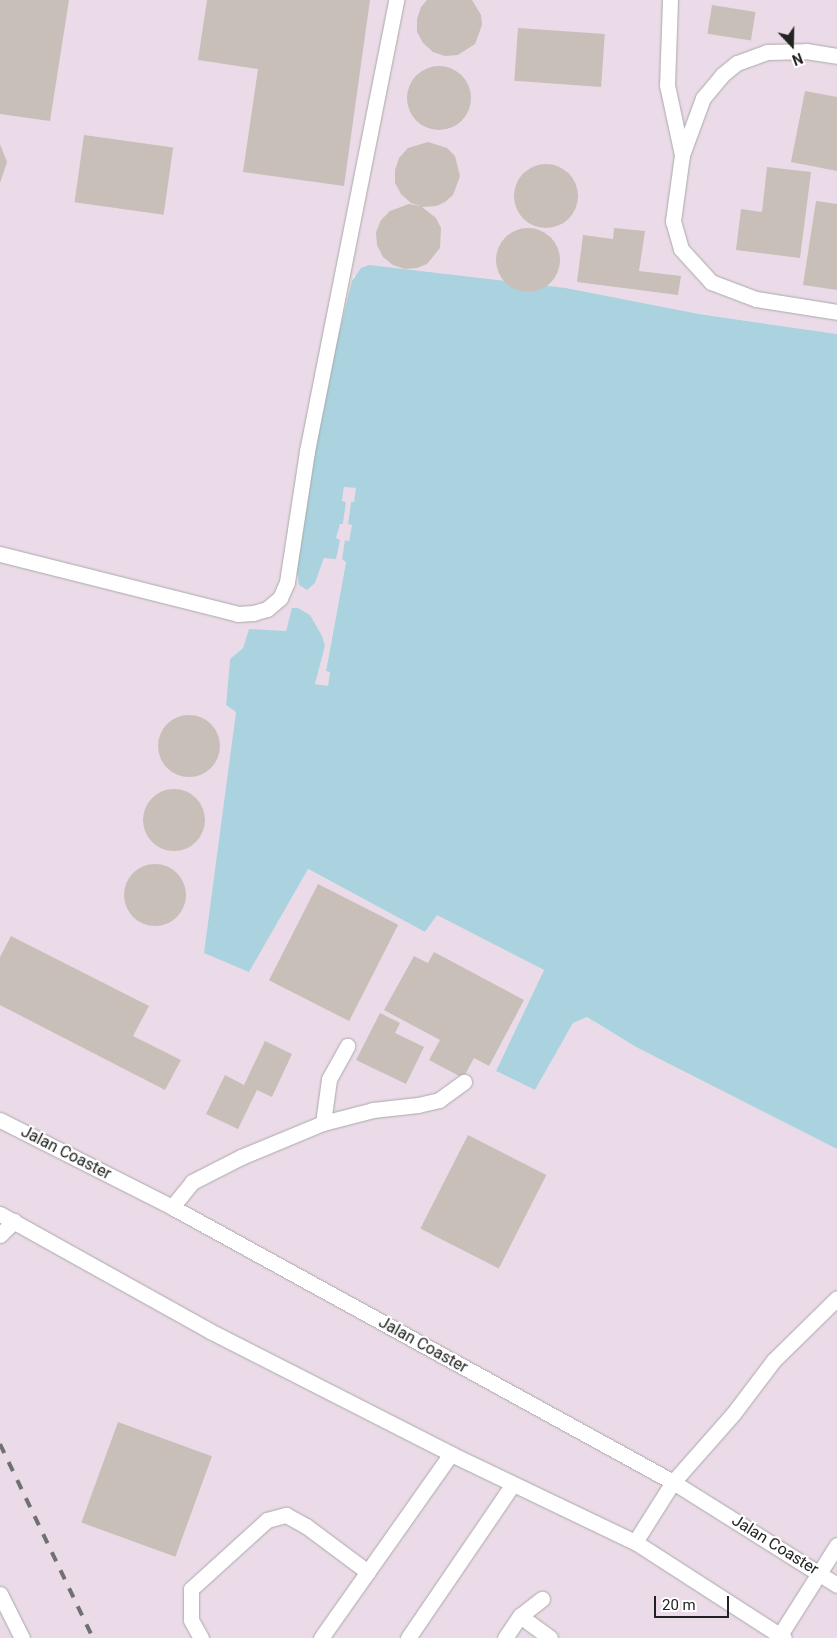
<!DOCTYPE html>
<html>
<head>
<meta charset="utf-8">
<style>
	body { margin:0 }
	#map { position:relative; width:837px; height:1638px; overflow:hidden; background:#f2efe9; font-family:Roboto,sans-serif }
	div>[style] { position:absolute }
	[style*='--x'] { left:calc(var(--x)*1px); top:calc(var(--y)*1px); width:calc(var(--w)*1px); rotate:calc(var(--a)*1deg) }
	.industrial>* { inset:0; background:#ebdbe8 }
	.water>* { inset:0; background:#aad3df }
	.building>* { inset:0; background:#c7bfb8; transform-origin:0 0 }
	.round { border-radius:50% }
	.roads { filter:drop-shadow(0 0 1px #a9a9a9) drop-shadow(0 0 1px #a9a9a9) }
	.service>* { height:15px; margin:-7.5px; padding:0 7.5px; transform-origin:7.5px; border-radius:7.5px; background:#fff }
	.rail>* { height:4px; margin-top:-2px; transform-origin:0; background:repeating-linear-gradient(90deg,#707070 0 10px,transparent 0 20px) }
	span { translate:-50% -50%; white-space:nowrap; text-align:center; line-height:1.15; -webkit-text-stroke:4px #fff; paint-order:stroke }
	.street-label { font-size:16px; color:#222 }
	.north { position:absolute; left:767px; top:20px; width:50px; height:50px; -webkit-text-stroke:4px #fff; paint-order:stroke; rotate:159deg; font-size:14px; font-weight:700; line-height:20px; text-align:center; color:#222 }
	.north::after { content:''; display:block; margin:auto; width:18px; height:22px; background:#222; clip-path:polygon(50% 0,100% 100%,50% 72%,0 100%) }
	.scale { position:absolute; left:654px; top:1596px; width:75px; height:22px; box-sizing:border-box; border:2px solid #222; border-top:0; padding-left:6px; font-size:15px; line-height:18px; white-space:nowrap; color:#222; -webkit-text-stroke:4px #fff; paint-order:stroke }
</style>
</head>
<body>
<div id="map">
	<div class="industrial">
		<div style="clip-path:polygon(0 0,837px 0,837px 334px,699px 314px,566px 288px,354px 275px,314px 434px,297px 579px,302px 588px,315px 583px,324px 558px,336px 538px,340px 523px,343px 524px,346px 503px,342px 502px,344px 487px,357px 488px,354px 502px,351px 502px,348px 524px,352px 525px,349px 541px,346px 540px,346px 561px,326px 670px,330px 672px,328px 687px,315px 684px,325px 646px,310px 615px,292px 609px,286px 631px,249px 630px,243px 648px,230px 659px,226px 705px,236px 712px,224px 813px,249px 971px,307px 869px,425px 932px,437px 914px,544px 970px,496px 1071px,535px 1090px,573px 1023px,587px 1017px,636px 1047px,837px 1149px,837px 1638px,0 1638px)"></div>
	</div>
	<div class="water">
		<div style="clip-path:polygon(369px 265px,566px 288px,699px 314px,837px 334px,837px 1149px,636px 1047px,587px 1017px,573px 1023px,535px 1090px,496px 1071px,544px 970px,437px 915px,425px 932px,308px 869px,249px 972px,204px 953px,236px 712px,226px 705px,230px 659px,243px 648px,249px 629px,286px 631px,292px 608px,298px 608px,310px 615px,322px 636px,325px 646px,315px 684px,328px 686px,330px 672px,326px 671px,346px 562px,342px 559px,345px 540px,349px 541px,352px 525px,348px 524px,351px 502px,354px 502px,356px 488px,344px 487px,342px 501px,346px 502px,343px 524px,340px 524px,336px 538px,340px 540px,336px 559px,324px 558px,315px 583px,307px 590px,299px 585px,296px 565px,314px 434px,352px 281px,361px 268px)"></div>
	</div>
	<div class="building">
		<div style="clip-path:polygon(0 0,69px 0,50px 121px,0 114px)"></div>
		<div style="clip-path:polygon(207px 0,370px 0,344px 186px,243px 172px,258px 69px,198px 60px)"></div>
		<div style="clip-path:polygon(427px 0,472px 0,481px 15px,482px 25px,475px 44px,458px 55px,445px 56px,433px 52px,423px 43px,417px 32px,417px 19px,421px 7px)"></div>
		<div style="left:712px;top:5px;width:44px;height:29px;rotate:9deg"></div>
		<div style="left:518px;top:28px;width:87px;height:53px;rotate:4deg"></div>
		<div class="round" style="left:407px;top:66px;width:64px;height:64px"></div>
		<div style="clip-path:polygon(805px 91px,837px 97px,837px 171px,791px 162px)"></div>
		<div style="left:84px;top:135px;width:90px;height:68px;rotate:8deg"></div>
		<div style="clip-path:polygon(428px 142px,447px 148px,455px 156px,460px 176px,453px 195px,445px 202px,436px 206px,422px 207px,436px 218px,441px 228px,440px 248px,427px 264px,417px 268px,405px 269px,393px 265px,383px 257px,377px 245px,376px 232px,381px 220px,390px 211px,409px 204px,421px 206px,411px 203px,401px 194px,395px 183px,395px 170px,399px 158px,408px 148px)"></div>
		<div style="clip-path:polygon(0 144px,7px 162px,0 183px)"></div>
		<div class="round" style="left:514px;top:164px;width:64px;height:64px"></div>
		<div style="clip-path:polygon(767px 167px,811px 172px,800px 258px,736px 250px,741px 209px,762px 212px)"></div>
		<div style="clip-path:polygon(816px 201px,837px 204px,837px 290px,803px 285px)"></div>
		<div class="round" style="left:496px;top:228px;width:64px;height:64px"></div>
		<div style="clip-path:polygon(614px 228px,645px 231px,639px 271px,681px 276px,678px 295px,577px 282px,583px 235px,613px 239px)"></div>
		<div class="round" style="left:158px;top:715px;width:62px;height:62px"></div>
		<div class="round" style="left:143px;top:789px;width:62px;height:62px"></div>
		<div class="round" style="left:124px;top:864px;width:62px;height:62px"></div>
		<div style="left:318px;top:884px;width:90px;height:108px;rotate:27deg"></div>
		<div style="clip-path:polygon(11px 936px,149px 1006px,133px 1036px,181px 1060px,165px 1090px,0 1005px,0 957px)"></div>
		<div style="clip-path:polygon(434px 952px,524px 1000px,489px 1066px,474px 1058px,463px 1078px,429px 1060px,440px 1040px,384px 1010px,414px 956px,428px 963px)"></div>
		<div style="clip-path:polygon(380px 1013px,400px 1023px,395px 1033px,424px 1047px,406px 1084px,356px 1060px)"></div>
		<div style="clip-path:polygon(265px 1041px,292px 1054px,272px 1097px,257px 1090px,238px 1129px,206px 1114px,225px 1075px,244px 1085px)"></div>
		<div style="left:468px;top:1135px;width:88px;height:105px;rotate:27deg"></div>
		<div style="left:118px;top:1422px;width:100px;height:107px;rotate:20deg"></div>
	</div>
	<div class="roads">
		<div class="service">
			<div style="--x:670;--y:0;--w:85;--a:92"></div>
			<div style="--x:667;--y:85;--w:72;--a:77.9"></div>
			<div style="--x:682;--y:155;--w:67;--a:97.8"></div>
			<div style="--x:673;--y:221;--w:29;--a:74"></div>
			<div style="--x:681;--y:249;--w:45;--a:47.7"></div>
			<div style="--x:711;--y:282;--w:48;--a:20.7"></div>
			<div style="--x:756;--y:299;--w:82;--a:9.1"></div>
			<div style="--x:682;--y:155;--w:61;--a:-69.8"></div>
			<div style="--x:703;--y:98;--w:30;--a:-50"></div>
			<div style="--x:722;--y:75;--w:19;--a:-39"></div>
			<div style="--x:737;--y:63;--w:32;--a:-20"></div>
			<div style="--x:767;--y:52;--w:39;--a:-1"></div>
			<div style="--x:806;--y:51;--w:31;--a:9"></div>
			<div style="--x:0;--y:554;--w:245;--a:14.1"></div>
			<div style="--x:238;--y:614;--w:15;--a:-4"></div>
			<div style="--x:253;--y:613;--w:15;--a:-16"></div>
			<div style="--x:267;--y:609;--w:17;--a:-40"></div>
			<div style="--x:280;--y:598;--w:17;--a:-66"></div>
			<div style="--x:287;--y:582;--w:133;--a:-81.3"></div>
			<div style="--x:307;--y:451;--w:460;--a:-78.8"></div>
			<div style="--x:0;--y:1120;--w:193;--a:26.8"></div>
			<div style="--x:172;--y:1207;--w:572;--a:28.76"></div>
			<div style="--x:673;--y:1482;--w:194;--a:32.1"></div>
			<div style="--x:323;--y:1123;--w:44;--a:-82.2"></div>
			<div style="--x:329;--y:1079;--w:38;--a:-61"></div>
			<div style="--x:172;--y:1207;--w:32;--a:-51"></div>
			<div style="--x:192;--y:1182;--w:55;--a:-27"></div>
			<div style="--x:241;--y:1157;--w:89;--a:-22.5"></div>
			<div style="--x:323;--y:1123;--w:52;--a:-14.6"></div>
			<div style="--x:373;--y:1110;--w:45;--a:-6.3"></div>
			<div style="--x:418;--y:1105;--w:22;--a:-13"></div>
			<div style="--x:439;--y:1100;--w:31;--a:-36"></div>
			<div style="--x:0;--y:1214;--w:240;--a:29.1"></div>
			<div style="--x:210;--y:1331;--w:271;--a:27"></div>
			<div style="--x:451;--y:1454;--w:204;--a:25.6"></div>
			<div style="--x:635;--y:1542;--w:177;--a:32.8"></div>
			<div style="--x:0;--y:1235;--w:20;--a:-45"></div>
			<div style="--x:635;--y:1542;--w:71;--a:-57.7"></div>
			<div style="--x:673;--y:1482;--w:91;--a:-48.6"></div>
			<div style="--x:733;--y:1414;--w:68;--a:-52.8"></div>
			<div style="--x:774;--y:1360;--w:88;--a:-44.5"></div>
			<div style="--x:0;--y:1594;--w:49;--a:63.4"></div>
			<div style="--x:520;--y:1616;--w:37;--a:36"></div>
			<div style="--x:201;--y:1638;--w:21;--a:-119"></div>
			<div style="--x:191;--y:1620;--w:31;--a:-90"></div>
			<div style="--x:191;--y:1589;--w:103;--a:-42.2"></div>
			<div style="--x:267;--y:1520;--w:20;--a:-15"></div>
			<div style="--x:286;--y:1515;--w:23;--a:29"></div>
			<div style="--x:306;--y:1526;--w:77;--a:36.6"></div>
			<div style="--x:321;--y:1638;--w:225;--a:-54.8"></div>
			<div style="--x:408;--y:1638;--w:186;--a:-55.7"></div>
			<div style="--x:505;--y:1638;--w:27;--a:-56"></div>
			<div style="--x:520;--y:1616;--w:28;--a:-38"></div>
			<div style="--x:778;--y:1638;--w:110;--a:-57.6"></div>
		</div>
	</div>
	<div class="rail">
		<div style="--x:0;--y:1444;--w:215;--a:64.4"></div>
	</div>
	<div class="street-label">
		<span style="left:66px;top:1153px;rotate:27deg">Jalan Coaster</span>
		<span style="left:423px;top:1345px;rotate:29deg">Jalan Coaster</span>
		<span style="left:775px;top:1545px;rotate:32deg">Jalan Coaster</span>
	</div>
	<div class="north">N</div>
	<div class="scale">20 m</div>
</div>
</body>
</html>
